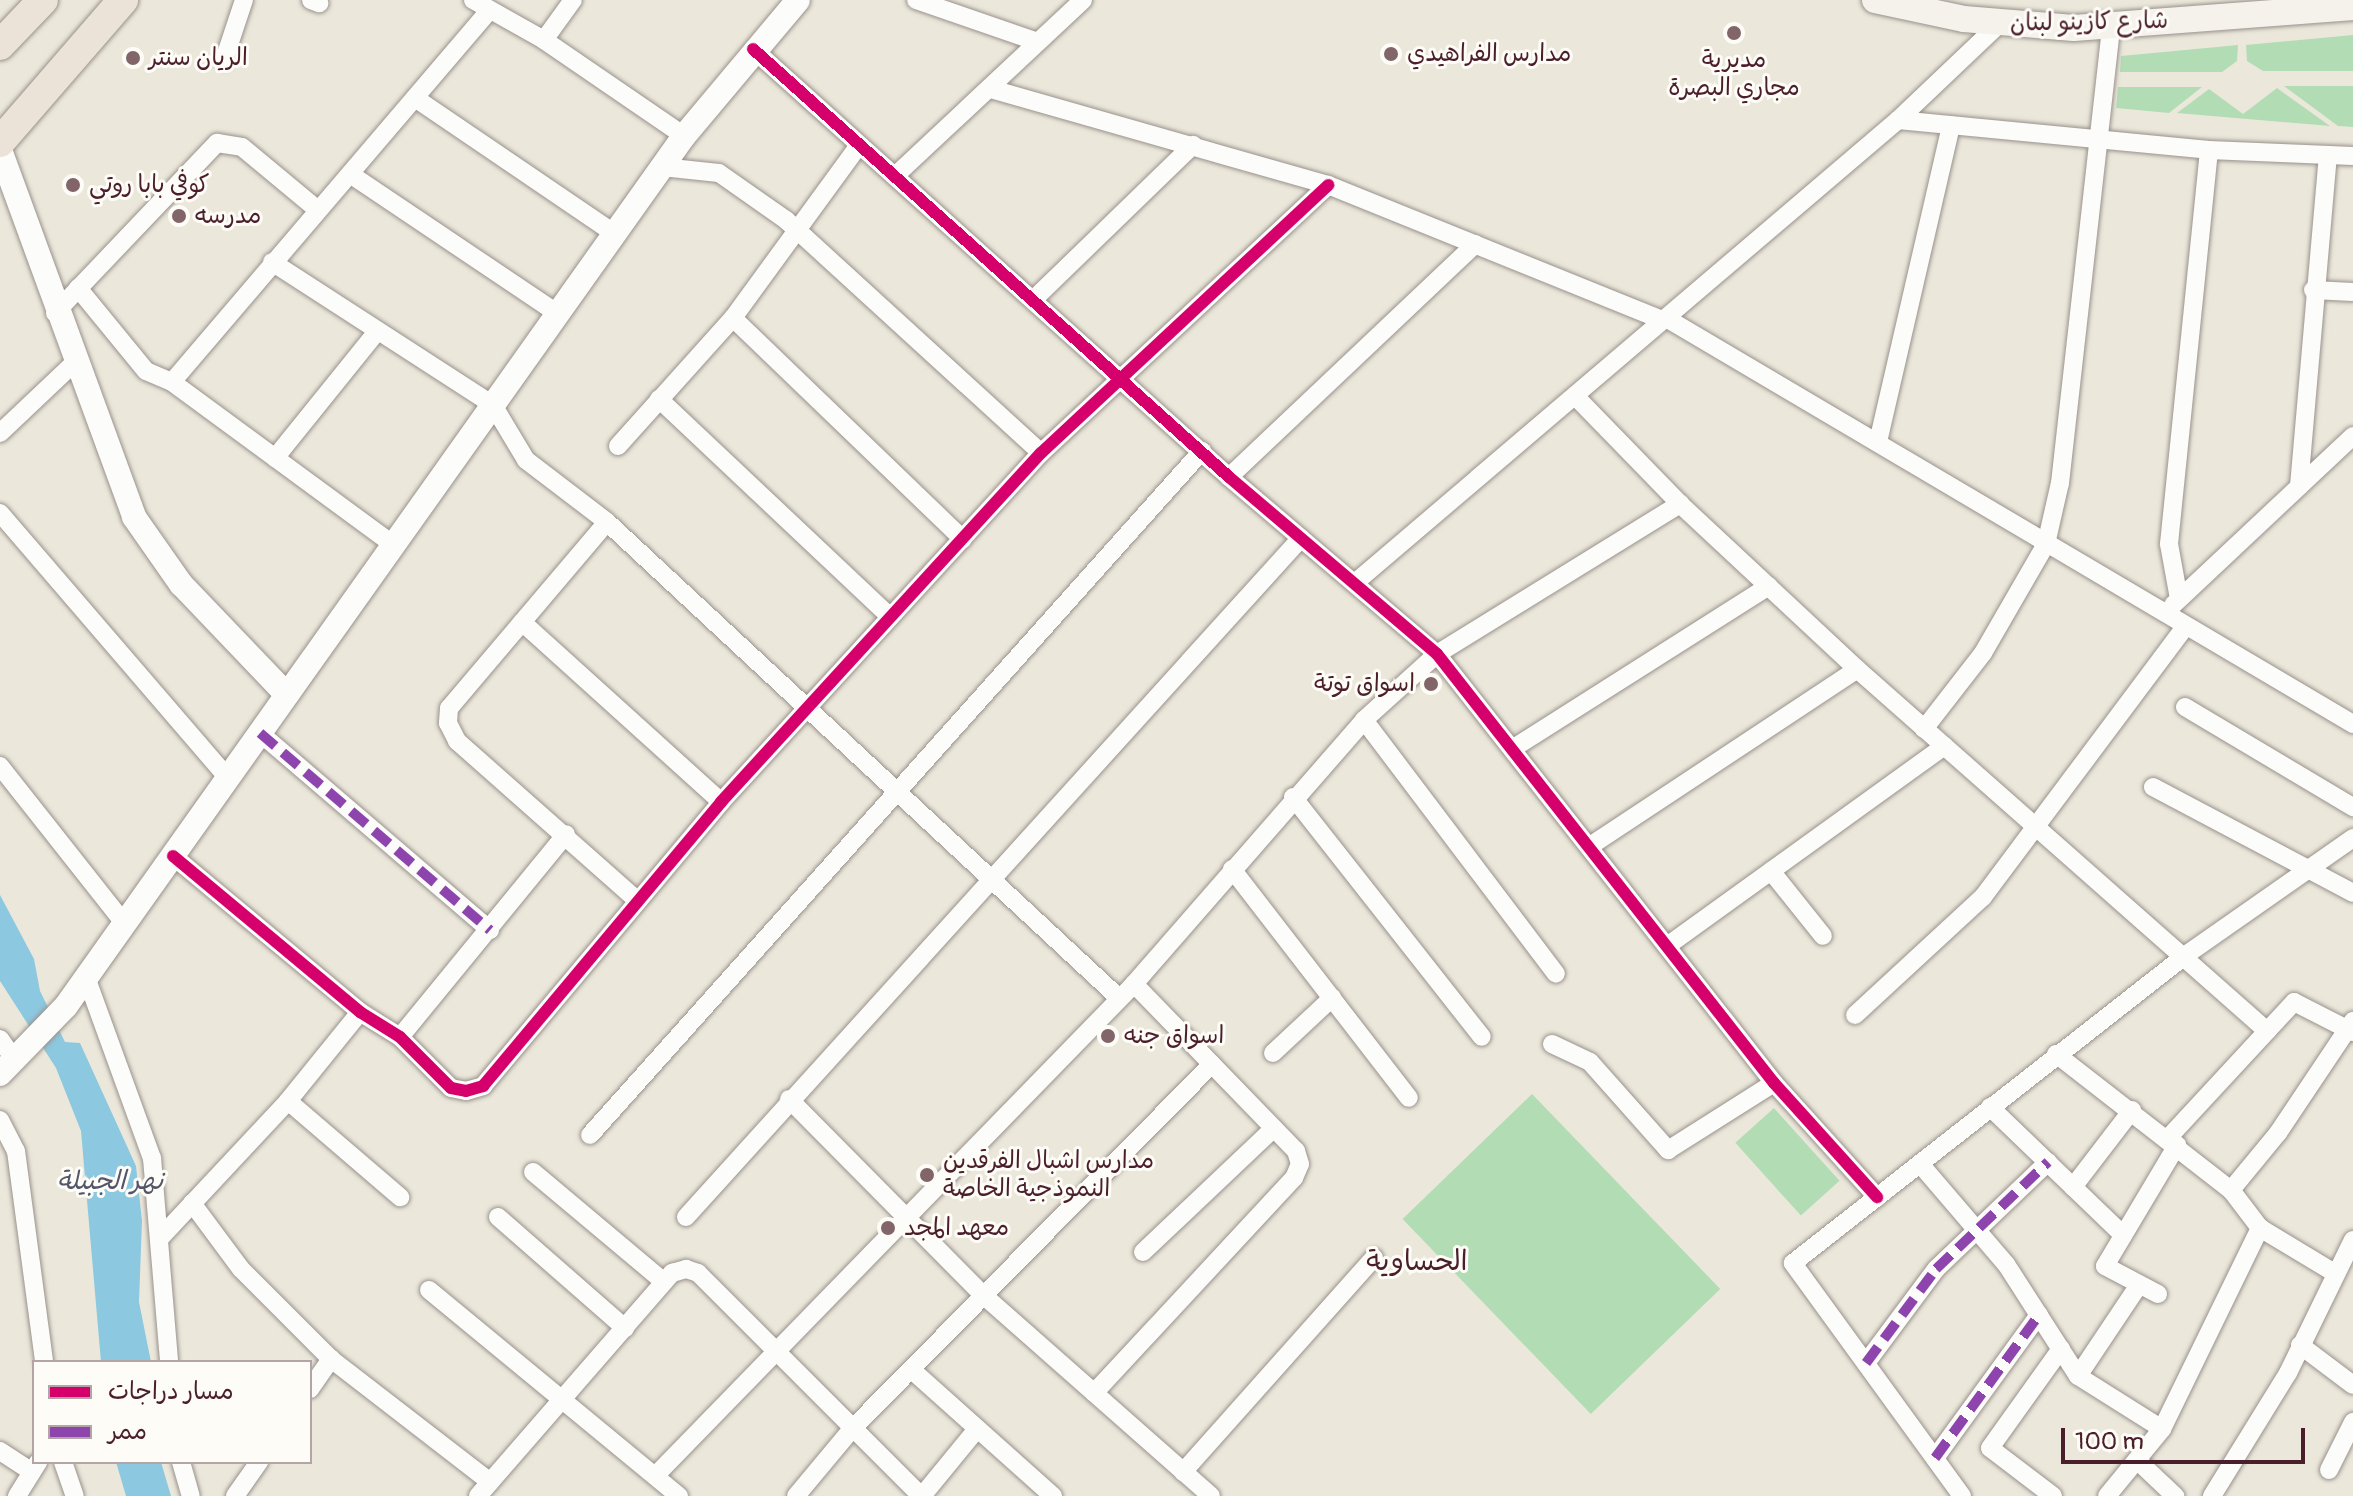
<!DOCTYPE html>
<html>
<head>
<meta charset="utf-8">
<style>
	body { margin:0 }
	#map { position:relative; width:2353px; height:1496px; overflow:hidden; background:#ebe8db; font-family:Pangolin,"Playpen Sans Arabic",sans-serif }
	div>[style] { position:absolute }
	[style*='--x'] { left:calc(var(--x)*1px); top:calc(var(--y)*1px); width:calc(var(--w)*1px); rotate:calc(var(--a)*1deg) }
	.green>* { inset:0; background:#b2ddb4; transform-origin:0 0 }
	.water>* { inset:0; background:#8cc8df }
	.roads { filter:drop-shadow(0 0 2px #9a918c) drop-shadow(0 0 2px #9a918c) }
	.minor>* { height:18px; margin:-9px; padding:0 9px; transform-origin:9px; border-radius:9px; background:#fcfcfa }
	.tertiary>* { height:24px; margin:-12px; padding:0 12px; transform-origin:12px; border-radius:12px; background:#fcfcfa }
	.secondary>* { height:26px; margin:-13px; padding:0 13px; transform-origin:13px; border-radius:13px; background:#f5f2ec }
	.primary>* { height:30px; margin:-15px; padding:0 15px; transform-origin:15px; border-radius:15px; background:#ebe3d8 }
	.quiet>* { height:10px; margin-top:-5px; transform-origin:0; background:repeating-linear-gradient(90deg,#8e44ad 0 20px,transparent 0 30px) }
	.cycleway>* { height:12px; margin:-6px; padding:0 6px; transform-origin:6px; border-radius:6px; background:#d6006c }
	.dots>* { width:22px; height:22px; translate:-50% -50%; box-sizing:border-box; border:4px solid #fdfcf7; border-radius:50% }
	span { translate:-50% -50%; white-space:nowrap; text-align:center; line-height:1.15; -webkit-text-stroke:6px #fdfcf7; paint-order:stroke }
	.street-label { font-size:24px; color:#4a1f2b }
	.poi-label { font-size:24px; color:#4a1f2b }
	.left { translate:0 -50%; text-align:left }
	.right { translate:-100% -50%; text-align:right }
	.water-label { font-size:26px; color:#53566b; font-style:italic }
	.quarter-label { font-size:28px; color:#4a1f2b }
	.legend { position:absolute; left:32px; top:1360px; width:280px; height:104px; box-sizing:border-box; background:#fdfcf7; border:2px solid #b5a4a5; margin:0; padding:10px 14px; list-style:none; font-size:24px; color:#4a1f2b }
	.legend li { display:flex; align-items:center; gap:16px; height:40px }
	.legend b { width:40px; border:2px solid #b5a4a5 }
	.scale { position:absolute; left:2061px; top:1428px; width:244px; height:36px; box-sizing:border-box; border:4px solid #4a1f2b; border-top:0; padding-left:10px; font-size:24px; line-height:28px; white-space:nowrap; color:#4a1f2b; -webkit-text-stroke:6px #fdfcf7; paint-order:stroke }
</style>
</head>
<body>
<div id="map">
	<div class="green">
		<div style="clip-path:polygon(2353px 35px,2353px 71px,2263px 71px,2247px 61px,2246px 45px)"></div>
		<div style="clip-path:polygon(2238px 45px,2237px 61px,2222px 72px,2120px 72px,2121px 56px)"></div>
		<div style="clip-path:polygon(2284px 86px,2353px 86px,2353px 127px,2338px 126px)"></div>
		<div style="clip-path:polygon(2118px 87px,2202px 87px,2169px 113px,2116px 108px)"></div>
		<div style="clip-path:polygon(2277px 88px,2330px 126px,2177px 113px,2209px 89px,2243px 114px)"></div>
		<div style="left:1532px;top:1094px;width:271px;height:180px;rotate:46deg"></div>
		<div style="left:1774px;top:1108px;width:98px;height:52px;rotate:48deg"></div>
	</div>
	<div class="water">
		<div style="clip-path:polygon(0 895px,34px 959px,40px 991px,65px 1042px,80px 1043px,136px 1166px,142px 1221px,139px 1302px,151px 1362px,101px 1362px,81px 1131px,56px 1068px,0 981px)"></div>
		<div style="clip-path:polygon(116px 1462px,161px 1462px,171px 1496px,126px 1496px)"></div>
	</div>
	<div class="roads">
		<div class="minor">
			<div style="--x:311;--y:0;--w:9;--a:21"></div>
			<div style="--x:473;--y:0;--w:81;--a:29.4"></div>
			<div style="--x:544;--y:40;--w:170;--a:34.4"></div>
			<div style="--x:916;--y:0;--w:126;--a:19"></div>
			<div style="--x:544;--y:40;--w:49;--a:-54.1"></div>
			<div style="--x:753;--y:49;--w:640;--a:41.96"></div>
			<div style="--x:1229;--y:477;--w:273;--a:40.4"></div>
			<div style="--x:1437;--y:654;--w:546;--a:51.85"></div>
			<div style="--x:1774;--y:1083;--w:154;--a:47.9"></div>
			<div style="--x:224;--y:60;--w:63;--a:-71.6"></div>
			<div style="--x:991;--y:89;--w:350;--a:15.9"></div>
			<div style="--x:1328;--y:185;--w:357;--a:22"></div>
			<div style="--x:415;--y:98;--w:242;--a:34.2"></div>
			<div style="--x:1898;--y:120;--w:312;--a:5.5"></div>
			<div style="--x:2209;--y:150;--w:144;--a:2.4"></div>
			<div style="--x:662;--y:167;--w:57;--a:6"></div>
			<div style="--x:719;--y:173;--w:82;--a:35"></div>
			<div style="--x:786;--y:220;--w:345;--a:42.4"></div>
			<div style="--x:350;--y:174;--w:251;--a:33.9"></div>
			<div style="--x:896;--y:175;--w:256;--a:-43.1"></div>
			<div style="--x:272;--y:262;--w:263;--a:32.9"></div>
			<div style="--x:493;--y:405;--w:64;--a:59"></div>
			<div style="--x:526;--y:460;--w:102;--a:37.4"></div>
			<div style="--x:607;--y:522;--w:699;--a:42.91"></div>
			<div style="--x:78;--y:288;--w:107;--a:50.7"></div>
			<div style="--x:146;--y:371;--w:28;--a:23"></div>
			<div style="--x:172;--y:382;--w:275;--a:36.3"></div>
			<div style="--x:2313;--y:290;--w:40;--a:2.9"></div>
			<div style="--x:1033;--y:300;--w:223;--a:-44.1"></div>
			<div style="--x:55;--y:313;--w:235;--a:-46.4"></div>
			<div style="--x:217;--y:143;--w:25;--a:9"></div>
			<div style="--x:242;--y:147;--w:99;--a:39.7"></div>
			<div style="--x:733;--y:318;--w:319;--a:43.9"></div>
			<div style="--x:1666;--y:318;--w:798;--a:30.58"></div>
			<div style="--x:172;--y:382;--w:489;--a:-49.5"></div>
			<div style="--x:1577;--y:398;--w:148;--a:45.8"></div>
			<div style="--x:1680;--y:504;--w:242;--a:43"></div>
			<div style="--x:1857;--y:669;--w:547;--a:41.44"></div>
			<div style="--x:659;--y:399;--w:316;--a:43.3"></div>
			<div style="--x:0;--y:433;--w:102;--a:-43.4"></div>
			<div style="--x:1878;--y:442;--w:325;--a:-77"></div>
			<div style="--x:618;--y:446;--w:172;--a:-48.1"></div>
			<div style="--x:733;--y:318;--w:214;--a:-53.9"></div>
			<div style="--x:275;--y:458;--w:161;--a:-51.1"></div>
			<div style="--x:1229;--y:477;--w:339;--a:-43.4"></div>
			<div style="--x:2299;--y:486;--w:332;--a:-85"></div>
			<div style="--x:0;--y:513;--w:350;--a:49.3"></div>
			<div style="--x:607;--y:522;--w:244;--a:130.3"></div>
			<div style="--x:449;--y:708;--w:15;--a:94"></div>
			<div style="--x:448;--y:723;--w:20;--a:63"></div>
			<div style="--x:457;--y:741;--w:240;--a:41.5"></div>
			<div style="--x:1357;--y:581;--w:711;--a:-40.44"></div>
			<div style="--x:1898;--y:120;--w:139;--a:-43.5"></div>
			<div style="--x:2179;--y:599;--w:56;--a:-100.3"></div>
			<div style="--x:2169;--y:544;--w:396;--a:-84.2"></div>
			<div style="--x:2173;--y:605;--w:247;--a:-43.2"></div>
			<div style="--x:522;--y:622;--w:268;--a:42.1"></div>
			<div style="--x:2185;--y:707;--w:196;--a:30.8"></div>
			<div style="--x:1364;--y:720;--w:318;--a:52.9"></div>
			<div style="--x:1924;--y:729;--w:96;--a:-52.2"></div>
			<div style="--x:1983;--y:653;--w:126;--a:-60"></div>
			<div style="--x:2046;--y:544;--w:63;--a:-77.1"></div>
			<div style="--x:2060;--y:483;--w:459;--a:-83.6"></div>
			<div style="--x:260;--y:733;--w:303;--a:40.6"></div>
			<div style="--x:1512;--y:749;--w:304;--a:-32.4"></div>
			<div style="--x:0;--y:766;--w:201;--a:51.7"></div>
			<div style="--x:2153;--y:787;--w:226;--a:27.9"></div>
			<div style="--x:1293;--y:797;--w:305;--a:51.8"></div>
			<div style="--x:1590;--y:846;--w:320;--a:-33.5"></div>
			<div style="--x:173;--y:856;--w:244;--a:39.8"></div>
			<div style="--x:360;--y:1012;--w:47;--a:32"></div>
			<div style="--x:400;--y:1037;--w:72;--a:45"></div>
			<div style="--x:451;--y:1088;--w:15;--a:11"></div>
			<div style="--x:466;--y:1091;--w:18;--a:-16"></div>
			<div style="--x:483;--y:1086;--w:371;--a:-50"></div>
			<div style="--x:721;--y:802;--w:473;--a:-47.5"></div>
			<div style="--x:1041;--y:453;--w:393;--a:-43"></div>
			<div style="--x:1232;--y:869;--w:289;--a:52.3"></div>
			<div style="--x:1771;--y:871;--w:83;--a:51.3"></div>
			<div style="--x:1667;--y:946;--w:342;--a:-35.8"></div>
			<div style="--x:86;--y:977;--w:193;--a:70"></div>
			<div style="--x:152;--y:1158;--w:205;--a:85.2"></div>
			<div style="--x:1855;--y:1015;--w:174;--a:-42.7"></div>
			<div style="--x:1983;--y:897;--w:336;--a:-53.2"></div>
			<div style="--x:400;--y:1037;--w:262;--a:-50.7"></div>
			<div style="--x:0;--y:1039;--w:24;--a:55"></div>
			<div style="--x:1552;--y:1044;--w:42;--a:25.3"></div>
			<div style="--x:1590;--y:1062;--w:118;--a:48.4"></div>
			<div style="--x:1668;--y:1150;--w:125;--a:-32.3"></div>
			<div style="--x:1273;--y:1053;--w:81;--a:-43"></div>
			<div style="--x:2056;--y:1054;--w:222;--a:37.9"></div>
			<div style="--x:2231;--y:1190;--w:48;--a:52.7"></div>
			<div style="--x:2260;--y:1228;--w:85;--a:31.1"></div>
			<div style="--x:789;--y:1099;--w:274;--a:45.3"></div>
			<div style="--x:982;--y:1294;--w:305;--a:41.4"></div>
			<div style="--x:288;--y:1101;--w:148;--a:40.6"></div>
			<div style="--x:1990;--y:1107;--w:185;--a:43.9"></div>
			<div style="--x:0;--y:1120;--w:35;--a:63"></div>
			<div style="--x:16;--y:1151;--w:213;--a:82.4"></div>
			<div style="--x:590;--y:1135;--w:918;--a:-48.18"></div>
			<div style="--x:2169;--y:1137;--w:184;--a:-47.2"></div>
			<div style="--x:2294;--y:1002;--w:66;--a:27"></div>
			<div style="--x:1921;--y:1165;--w:130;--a:49.4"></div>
			<div style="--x:2006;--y:1264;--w:133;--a:57.3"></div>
			<div style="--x:2078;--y:1376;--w:99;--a:32.2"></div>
			<div style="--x:533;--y:1172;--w:171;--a:40"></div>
			<div style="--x:2073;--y:1187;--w:97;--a:-52.5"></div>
			<div style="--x:2231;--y:1190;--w:74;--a:-50.5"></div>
			<div style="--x:2278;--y:1133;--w:135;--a:-56.2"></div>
			<div style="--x:192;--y:1203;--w:82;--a:53.4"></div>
			<div style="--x:241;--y:1269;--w:127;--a:45"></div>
			<div style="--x:331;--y:1359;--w:201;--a:37.7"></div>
			<div style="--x:498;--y:1217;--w:169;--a:41.2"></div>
			<div style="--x:686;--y:1217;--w:916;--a:-47.83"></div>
			<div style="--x:160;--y:1238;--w:187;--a:-46.9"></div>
			<div style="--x:288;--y:1101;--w:114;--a:-51"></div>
			<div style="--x:1143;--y:1252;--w:180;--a:-43.4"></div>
			<div style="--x:429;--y:1290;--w:324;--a:39.5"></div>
			<div style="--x:2158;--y:1294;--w:60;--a:-152.2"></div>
			<div style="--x:2105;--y:1266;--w:141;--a:-59.2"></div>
			<div style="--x:2300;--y:1345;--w:66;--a:37"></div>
			<div style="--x:1866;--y:1363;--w:117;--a:-53.3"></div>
			<div style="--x:1936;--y:1269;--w:155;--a:-43.7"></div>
			<div style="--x:913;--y:1371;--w:188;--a:41.8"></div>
			<div style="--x:2078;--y:1376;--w:110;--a:-56.2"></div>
			<div style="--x:310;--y:1389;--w:37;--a:-55"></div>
			<div style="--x:1094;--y:1393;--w:294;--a:-47.1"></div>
			<div style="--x:1294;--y:1178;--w:15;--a:-67"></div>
			<div style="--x:1300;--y:1164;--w:14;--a:-107"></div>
			<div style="--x:1296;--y:1151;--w:233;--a:-134.1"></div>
			<div style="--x:0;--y:1451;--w:38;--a:33"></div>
			<div style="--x:1935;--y:1458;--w:177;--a:-54"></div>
			<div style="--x:63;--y:1462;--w:36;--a:71"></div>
			<div style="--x:181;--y:1462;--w:35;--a:74"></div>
			<div style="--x:2139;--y:1462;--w:50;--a:43.4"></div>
			<div style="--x:2329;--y:1470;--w:54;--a:-63.4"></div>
			<div style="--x:1183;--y:1472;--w:287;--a:-48.3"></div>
			<div style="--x:656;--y:1475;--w:685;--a:-45.77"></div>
			<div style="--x:1134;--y:984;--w:350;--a:-48.9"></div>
			<div style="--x:1364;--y:720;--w:98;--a:-42.1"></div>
			<div style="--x:1437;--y:654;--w:286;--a:-31.7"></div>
			<div style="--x:17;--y:1496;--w:40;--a:-58"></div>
			<div style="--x:235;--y:1496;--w:42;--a:-54.8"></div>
			<div style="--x:478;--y:1496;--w:296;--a:-49"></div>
			<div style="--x:672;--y:1273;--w:15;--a:-16"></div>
			<div style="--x:686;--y:1269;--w:13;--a:18"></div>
			<div style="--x:698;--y:1273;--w:315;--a:45"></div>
			<div style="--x:796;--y:1496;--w:86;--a:-50.2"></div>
			<div style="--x:851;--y:1430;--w:514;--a:-45.39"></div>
			<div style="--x:922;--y:1496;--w:87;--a:-50.6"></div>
			<div style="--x:1962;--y:1496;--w:288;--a:-126"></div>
			<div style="--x:1793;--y:1263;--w:496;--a:-38.1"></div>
			<div style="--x:2183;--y:957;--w:208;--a:-35"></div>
			<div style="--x:2053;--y:1496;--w:79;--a:-142.7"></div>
			<div style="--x:1990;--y:1448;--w:122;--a:-54.4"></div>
			<div style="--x:2107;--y:1496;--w:87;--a:-50.6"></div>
			<div style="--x:2162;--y:1429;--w:224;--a:-64"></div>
			<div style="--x:2212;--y:1496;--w:145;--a:-58.3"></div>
			<div style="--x:2288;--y:1373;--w:148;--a:-64"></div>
		</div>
		<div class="tertiary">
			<div style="--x:0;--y:150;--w:391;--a:69.9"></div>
			<div style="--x:134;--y:517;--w:82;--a:55"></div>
			<div style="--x:181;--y:584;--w:153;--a:46.3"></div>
			<div style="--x:0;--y:1074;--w:95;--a:-45.9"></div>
			<div style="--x:66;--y:1006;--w:1067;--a:-54.61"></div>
			<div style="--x:684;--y:136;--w:177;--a:-50"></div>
		</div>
		<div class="secondary">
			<div style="--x:1875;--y:0;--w:91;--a:12.1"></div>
			<div style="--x:1964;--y:19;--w:110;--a:4.7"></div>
			<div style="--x:2074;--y:28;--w:280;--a:-4.3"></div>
		</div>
		<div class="primary">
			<div style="--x:0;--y:45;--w:62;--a:-46.3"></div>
			<div style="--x:0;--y:142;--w:188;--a:-49.1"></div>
		</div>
	</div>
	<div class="quiet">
		<div style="--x:260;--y:733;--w:303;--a:40.6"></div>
		<div style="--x:1866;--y:1363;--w:117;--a:-53.3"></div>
		<div style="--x:1936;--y:1269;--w:155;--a:-43.7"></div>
		<div style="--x:1935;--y:1458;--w:177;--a:-54"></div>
	</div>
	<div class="cycleway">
		<div style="--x:753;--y:49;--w:640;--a:41.96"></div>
		<div style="--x:1229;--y:477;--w:273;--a:40.4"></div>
		<div style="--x:1437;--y:654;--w:546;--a:51.85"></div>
		<div style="--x:1774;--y:1083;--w:154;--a:47.9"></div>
		<div style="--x:173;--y:856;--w:244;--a:39.8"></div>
		<div style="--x:360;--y:1012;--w:47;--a:32"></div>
		<div style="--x:400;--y:1037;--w:72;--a:45"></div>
		<div style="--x:451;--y:1088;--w:15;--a:11"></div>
		<div style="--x:466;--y:1091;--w:18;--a:-16"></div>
		<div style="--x:483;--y:1086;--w:371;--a:-50"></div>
		<div style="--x:721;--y:802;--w:473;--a:-47.5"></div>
		<div style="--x:1041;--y:453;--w:393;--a:-43"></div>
	</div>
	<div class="dots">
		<div style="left:1734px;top:33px;background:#826569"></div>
		<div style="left:1391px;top:54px;background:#826569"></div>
		<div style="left:133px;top:58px;background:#826569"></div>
		<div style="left:73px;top:185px;background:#826569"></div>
		<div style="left:179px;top:216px;background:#826569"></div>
		<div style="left:1431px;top:684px;background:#826569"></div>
		<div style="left:1108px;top:1036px;background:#826569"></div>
		<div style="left:927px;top:1175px;background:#826569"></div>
		<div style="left:888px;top:1228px;background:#826569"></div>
	</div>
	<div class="street-label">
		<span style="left:2089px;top:22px;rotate:-1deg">شارع كازينو لبنان</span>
	</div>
	<div class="poi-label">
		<span class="left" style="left:1407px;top:54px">مدارس الفراهيدي</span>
		<span class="left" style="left:149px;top:58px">الريان سنتر</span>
		<span style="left:1734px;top:74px">مديرية<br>مجاري البصرة</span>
		<span class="left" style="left:89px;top:185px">كوفي بابا روتي</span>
		<span class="left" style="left:195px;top:216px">مدرسه</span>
		<span class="right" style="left:1415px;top:684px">اسواق توتة</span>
		<span class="left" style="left:1124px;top:1036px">اسواق جنه</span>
		<span class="left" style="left:943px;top:1175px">مدارس اشبال الفرقدين<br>النموذجية الخاصة</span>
		<span class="left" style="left:904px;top:1228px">معهد المجد</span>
	</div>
	<div class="water-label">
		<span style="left:110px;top:1182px">نهر الجبيلة</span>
	</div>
	<div class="quarter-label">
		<span style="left:1417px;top:1262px">الحساوية</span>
	</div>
	<ul class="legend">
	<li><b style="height:10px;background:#d6006c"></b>مسار دراجات</li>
	<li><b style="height:10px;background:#8e44ad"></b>ممر</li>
	</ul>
	<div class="scale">100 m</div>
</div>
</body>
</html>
